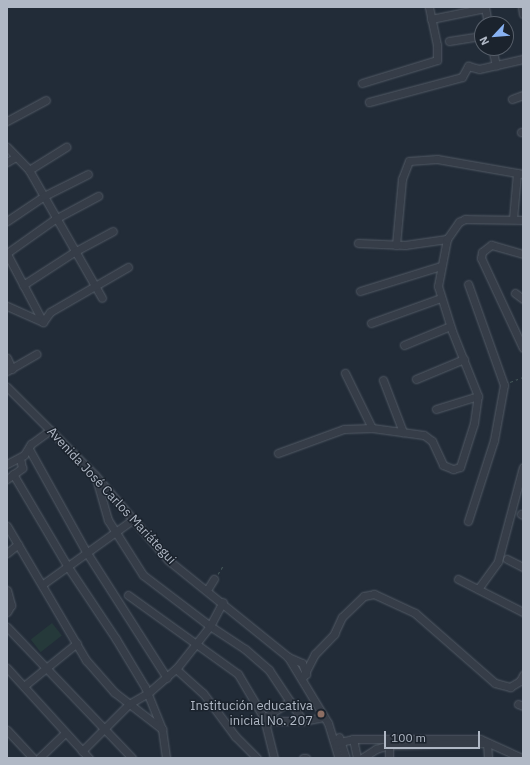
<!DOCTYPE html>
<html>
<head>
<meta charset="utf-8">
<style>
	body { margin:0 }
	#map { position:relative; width:530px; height:765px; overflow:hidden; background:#222c38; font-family:"IBM Plex Sans",sans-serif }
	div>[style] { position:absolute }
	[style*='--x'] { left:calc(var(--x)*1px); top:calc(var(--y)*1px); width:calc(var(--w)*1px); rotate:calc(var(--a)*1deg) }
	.green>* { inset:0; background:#25393a; transform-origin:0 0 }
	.path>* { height:1px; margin-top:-0.5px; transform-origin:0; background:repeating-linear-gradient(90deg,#425456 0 3px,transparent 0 6px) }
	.roads { filter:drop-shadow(0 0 1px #535b66) drop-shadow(0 0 1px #535b66) }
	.minor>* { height:7px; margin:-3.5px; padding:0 3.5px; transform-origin:3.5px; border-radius:3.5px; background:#363d48 }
	.dots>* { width:11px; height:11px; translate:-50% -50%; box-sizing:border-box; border:2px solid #1b232d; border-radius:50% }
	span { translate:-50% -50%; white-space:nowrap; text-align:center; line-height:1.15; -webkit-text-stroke:3px #1b232d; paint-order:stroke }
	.street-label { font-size:13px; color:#b0b8c5 }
	.poi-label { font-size:13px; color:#b0b8c5 }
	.right { translate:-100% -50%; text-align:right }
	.frame { position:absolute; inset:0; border:8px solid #b0b8c5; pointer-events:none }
	.north { position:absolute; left:474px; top:16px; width:40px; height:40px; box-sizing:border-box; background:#1b232d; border:1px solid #575f6a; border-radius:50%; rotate:244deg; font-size:11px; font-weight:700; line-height:16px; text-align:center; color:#b0b8c5 }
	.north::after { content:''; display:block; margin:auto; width:14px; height:18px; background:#88b2f2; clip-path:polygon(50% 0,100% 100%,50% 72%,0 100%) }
	.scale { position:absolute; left:384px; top:731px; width:96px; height:18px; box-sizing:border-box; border:2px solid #b0b8c5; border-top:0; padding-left:5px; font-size:12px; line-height:14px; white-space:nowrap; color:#b0b8c5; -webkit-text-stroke:3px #1b232d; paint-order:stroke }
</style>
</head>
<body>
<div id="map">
	<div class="green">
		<div style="left:52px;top:623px;width:16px;height:27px;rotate:52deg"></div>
	</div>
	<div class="path">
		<div style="--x:510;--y:382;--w:14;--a:-21"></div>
		<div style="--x:218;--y:574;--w:9;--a:-58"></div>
	</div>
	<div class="roads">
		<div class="minor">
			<div style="--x:485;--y:7;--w:17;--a:80"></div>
			<div style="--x:522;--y:7;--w:7;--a:82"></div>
			<div style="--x:431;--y:19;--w:55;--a:-11.5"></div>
			<div style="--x:449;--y:41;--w:33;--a:-9"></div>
			<div style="--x:492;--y:48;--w:18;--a:77"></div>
			<div style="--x:362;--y:83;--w:78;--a:-17"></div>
			<div style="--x:437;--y:60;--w:15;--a:-90"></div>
			<div style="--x:437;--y:45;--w:39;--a:-102"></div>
			<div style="--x:512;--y:99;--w:12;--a:-20"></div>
			<div style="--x:369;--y:102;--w:96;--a:-15"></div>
			<div style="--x:462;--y:77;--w:13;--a:-61"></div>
			<div style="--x:468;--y:66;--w:11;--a:15"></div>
			<div style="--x:479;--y:69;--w:45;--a:-12.8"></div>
			<div style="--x:7;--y:121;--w:44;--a:-28.3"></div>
			<div style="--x:521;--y:132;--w:2;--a:0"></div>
			<div style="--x:7;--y:147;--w:32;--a:46"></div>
			<div style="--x:29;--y:170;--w:147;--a:60.3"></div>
			<div style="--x:7;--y:162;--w:8;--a:-30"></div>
			<div style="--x:29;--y:170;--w:44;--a:-31.9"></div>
			<div style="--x:513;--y:219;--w:46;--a:-85"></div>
			<div style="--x:7;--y:221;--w:45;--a:-34"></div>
			<div style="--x:44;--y:196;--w:49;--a:-26.6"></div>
			<div style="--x:358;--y:243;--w:47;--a:2.4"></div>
			<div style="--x:405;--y:245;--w:42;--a:-8.1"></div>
			<div style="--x:396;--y:245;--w:66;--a:-84.8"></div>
			<div style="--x:402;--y:179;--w:19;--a:-69"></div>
			<div style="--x:409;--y:161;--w:28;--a:-4"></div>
			<div style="--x:437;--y:159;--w:87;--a:9.9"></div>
			<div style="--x:7;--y:253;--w:59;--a:-35.3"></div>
			<div style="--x:55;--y:219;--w:49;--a:-28.1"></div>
			<div style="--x:7;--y:254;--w:77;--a:62.1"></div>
			<div style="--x:523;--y:254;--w:33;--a:-164"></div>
			<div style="--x:491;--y:245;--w:11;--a:142"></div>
			<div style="--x:482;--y:252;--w:6;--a:99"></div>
			<div style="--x:481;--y:258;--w:99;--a:65"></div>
			<div style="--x:23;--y:285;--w:61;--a:-32.9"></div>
			<div style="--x:74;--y:252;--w:44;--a:-28.3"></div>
			<div style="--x:360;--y:291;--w:85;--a:-17.2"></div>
			<div style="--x:515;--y:293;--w:10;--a:37"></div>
			<div style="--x:7;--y:306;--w:39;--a:24"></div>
			<div style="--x:43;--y:322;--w:12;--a:-55"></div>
			<div style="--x:50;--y:312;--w:90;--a:-30"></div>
			<div style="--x:371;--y:323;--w:74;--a:-19.7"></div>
			<div style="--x:404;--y:345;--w:50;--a:-22.4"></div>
			<div style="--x:7;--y:358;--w:12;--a:66"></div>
			<div style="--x:7;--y:371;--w:34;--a:-30"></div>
			<div style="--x:345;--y:373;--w:61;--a:63.9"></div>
			<div style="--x:416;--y:379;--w:52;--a:-22.6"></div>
			<div style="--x:383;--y:380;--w:56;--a:69"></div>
			<div style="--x:7;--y:387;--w:124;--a:45"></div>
			<div style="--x:95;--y:475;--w:112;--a:49.3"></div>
			<div style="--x:168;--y:560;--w:154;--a:38.9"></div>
			<div style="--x:288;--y:657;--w:77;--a:58.8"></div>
			<div style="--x:328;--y:723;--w:37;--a:73"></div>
			<div style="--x:436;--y:409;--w:44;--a:-17.2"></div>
			<div style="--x:29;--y:449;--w:119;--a:60.9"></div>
			<div style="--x:87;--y:553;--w:148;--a:57.4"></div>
			<div style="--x:278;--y:453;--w:70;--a:-20"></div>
			<div style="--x:344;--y:429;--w:28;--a:-2"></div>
			<div style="--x:372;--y:428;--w:52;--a:7.7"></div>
			<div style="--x:424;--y:435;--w:10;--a:37"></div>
			<div style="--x:432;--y:441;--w:26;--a:65"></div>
			<div style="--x:443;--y:465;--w:11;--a:22"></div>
			<div style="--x:453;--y:469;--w:7;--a:-16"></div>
			<div style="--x:460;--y:467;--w:46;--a:-72.3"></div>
			<div style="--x:474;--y:423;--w:27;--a:-82"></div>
			<div style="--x:478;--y:396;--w:70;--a:-111.8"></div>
			<div style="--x:452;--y:331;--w:47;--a:-107.3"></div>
			<div style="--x:438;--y:286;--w:48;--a:-79.2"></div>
			<div style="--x:447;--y:239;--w:21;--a:-55"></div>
			<div style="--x:459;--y:222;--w:7;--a:-27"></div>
			<div style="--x:465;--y:219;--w:58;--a:1"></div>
			<div style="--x:7;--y:464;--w:19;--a:-28"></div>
			<div style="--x:24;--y:455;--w:13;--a:-58"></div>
			<div style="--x:31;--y:444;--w:24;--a:-36"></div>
			<div style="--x:13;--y:474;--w:108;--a:59.4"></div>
			<div style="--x:68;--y:567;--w:87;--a:56.3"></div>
			<div style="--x:116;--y:639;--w:56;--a:58.9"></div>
			<div style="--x:145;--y:687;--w:45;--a:68"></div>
			<div style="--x:162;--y:729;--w:29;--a:82"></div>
			<div style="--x:96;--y:478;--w:44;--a:74.1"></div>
			<div style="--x:108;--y:520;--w:65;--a:57.5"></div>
			<div style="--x:143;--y:575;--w:84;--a:37.3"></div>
			<div style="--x:210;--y:626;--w:42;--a:33.3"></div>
			<div style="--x:245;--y:649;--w:32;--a:41"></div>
			<div style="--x:269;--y:670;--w:61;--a:56.3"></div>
			<div style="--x:7;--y:479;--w:19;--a:-36"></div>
			<div style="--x:22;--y:468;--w:10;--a:-101"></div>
			<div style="--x:521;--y:514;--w:2;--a:27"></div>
			<div style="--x:468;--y:521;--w:85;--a:-72.2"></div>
			<div style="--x:494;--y:440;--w:56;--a:-79.7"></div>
			<div style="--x:504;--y:385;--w:107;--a:-109.6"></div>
			<div style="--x:7;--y:526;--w:156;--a:59.5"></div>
			<div style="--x:86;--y:660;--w:43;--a:48.8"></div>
			<div style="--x:114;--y:692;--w:61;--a:37.6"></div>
			<div style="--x:7;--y:553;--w:14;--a:-39"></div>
			<div style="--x:507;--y:559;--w:18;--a:27"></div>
			<div style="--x:458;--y:579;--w:73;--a:26.9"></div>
			<div style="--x:43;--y:584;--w:110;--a:-35.7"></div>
			<div style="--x:478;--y:589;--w:34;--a:-54"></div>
			<div style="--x:498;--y:561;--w:97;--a:-75.1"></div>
			<div style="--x:7;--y:590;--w:16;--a:75"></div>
			<div style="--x:11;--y:605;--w:8;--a:120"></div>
			<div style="--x:207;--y:590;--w:13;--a:-58"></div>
			<div style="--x:128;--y:595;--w:135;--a:35.7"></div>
			<div style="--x:238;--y:674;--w:51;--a:59.4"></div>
			<div style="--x:264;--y:718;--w:41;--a:76"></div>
			<div style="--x:7;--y:627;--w:181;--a:46.3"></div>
			<div style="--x:288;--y:657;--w:15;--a:23"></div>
			<div style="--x:302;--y:663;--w:12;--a:70"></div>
			<div style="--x:7;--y:668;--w:122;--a:47.7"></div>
			<div style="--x:176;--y:669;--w:36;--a:42"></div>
			<div style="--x:203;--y:693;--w:54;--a:53.3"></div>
			<div style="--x:235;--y:736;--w:31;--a:45"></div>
			<div style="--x:302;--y:679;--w:28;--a:-63"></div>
			<div style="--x:315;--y:654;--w:28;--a:-46"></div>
			<div style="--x:334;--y:634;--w:19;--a:-65"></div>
			<div style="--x:342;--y:617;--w:30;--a:-44"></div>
			<div style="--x:364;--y:596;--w:10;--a:-11"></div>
			<div style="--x:374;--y:594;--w:45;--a:24.9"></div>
			<div style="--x:415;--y:613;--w:106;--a:41.2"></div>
			<div style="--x:495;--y:683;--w:16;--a:15"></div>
			<div style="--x:510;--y:687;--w:12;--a:-31"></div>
			<div style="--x:520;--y:681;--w:7;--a:-63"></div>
			<div style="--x:24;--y:686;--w:68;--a:-39.1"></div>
			<div style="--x:518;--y:704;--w:5;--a:22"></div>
			<div style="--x:264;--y:718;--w:31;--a:-33"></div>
			<div style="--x:265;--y:721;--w:38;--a:0"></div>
			<div style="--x:303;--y:721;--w:21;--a:-11"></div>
			<div style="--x:7;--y:730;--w:38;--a:47"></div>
			<div style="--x:339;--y:737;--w:22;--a:72"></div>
			<div style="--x:353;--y:739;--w:19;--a:78"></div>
			<div style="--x:336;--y:743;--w:17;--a:-13"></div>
			<div style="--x:353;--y:739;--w:127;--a:0"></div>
			<div style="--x:480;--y:739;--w:46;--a:24.3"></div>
			<div style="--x:487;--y:743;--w:15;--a:86"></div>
			<div style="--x:82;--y:751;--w:66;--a:-45"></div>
			<div style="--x:129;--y:704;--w:22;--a:-30"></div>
			<div style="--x:148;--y:693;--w:37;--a:-41"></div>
			<div style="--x:176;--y:669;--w:55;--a:-51.7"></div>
			<div style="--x:210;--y:626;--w:27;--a:-62"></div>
			<div style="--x:39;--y:758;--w:36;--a:-44"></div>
			<div style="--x:303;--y:758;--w:3;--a:0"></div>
			<div style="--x:362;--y:758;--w:17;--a:-33"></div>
			<div style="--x:376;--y:749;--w:14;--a:-17"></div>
			<div style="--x:389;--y:745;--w:98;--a:-1.2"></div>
			<div style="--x:389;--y:758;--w:17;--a:-90"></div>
		</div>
	</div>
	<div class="dots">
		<div style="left:321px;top:714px;background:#8d6e63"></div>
	</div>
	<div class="street-label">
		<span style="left:111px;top:496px;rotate:47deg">Avenida José Carlos Mariátegui</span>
	</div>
	<div class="poi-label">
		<span class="right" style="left:313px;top:714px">Institución educativa<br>inicial No. 207</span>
	</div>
	<div class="frame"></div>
	<div class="north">N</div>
	<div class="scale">100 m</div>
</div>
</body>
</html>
